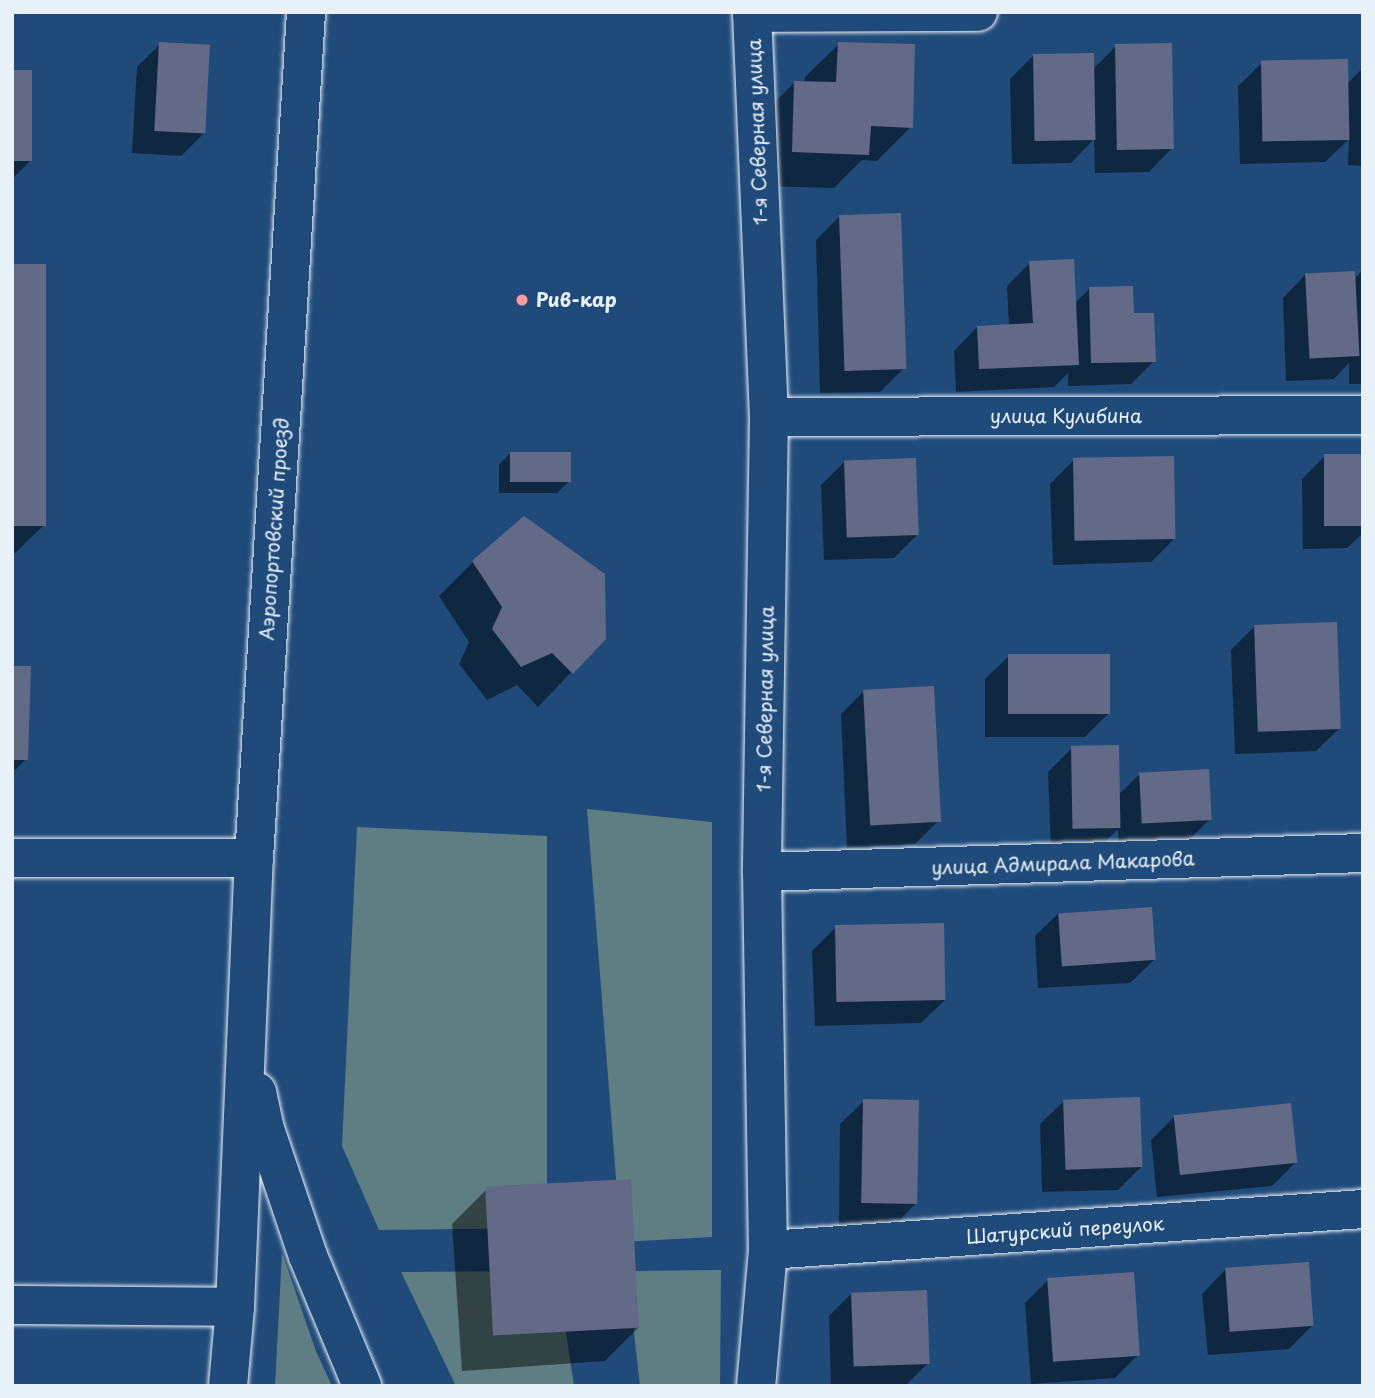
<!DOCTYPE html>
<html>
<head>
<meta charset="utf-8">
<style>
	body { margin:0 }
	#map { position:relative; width:1375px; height:1398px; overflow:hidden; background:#1f4a7a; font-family:"Playpen Sans",sans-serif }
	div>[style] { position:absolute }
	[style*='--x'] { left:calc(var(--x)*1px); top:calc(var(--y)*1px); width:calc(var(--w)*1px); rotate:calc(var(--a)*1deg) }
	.green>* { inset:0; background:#5e7e83 }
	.shadow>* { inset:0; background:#0007 }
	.building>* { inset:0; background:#626a88; transform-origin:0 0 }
	.roads { filter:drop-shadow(0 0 2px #e8f1f8) drop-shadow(0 0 2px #e8f1f8) }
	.minor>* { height:38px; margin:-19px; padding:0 19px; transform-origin:19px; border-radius:19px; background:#1f4a7a }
	.major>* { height:38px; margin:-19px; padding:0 19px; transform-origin:19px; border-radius:19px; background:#1f4a7a }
	.dots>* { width:19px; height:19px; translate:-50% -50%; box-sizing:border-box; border:4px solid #1f4a7a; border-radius:50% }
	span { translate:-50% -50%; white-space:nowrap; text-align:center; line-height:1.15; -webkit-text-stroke:5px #1f4a7a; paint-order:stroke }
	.street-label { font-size:19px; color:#e8f1f8 }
	.poi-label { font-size:19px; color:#e8f1f8; font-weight:700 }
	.left { translate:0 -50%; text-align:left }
	.frame { position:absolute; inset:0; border:14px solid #e8f1f8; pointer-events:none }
</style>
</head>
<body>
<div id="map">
	<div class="green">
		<div style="clip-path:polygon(587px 809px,712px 822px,712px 1237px,621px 1242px)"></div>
		<div style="clip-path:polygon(357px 827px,547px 836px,547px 1228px,379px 1230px,342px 1146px)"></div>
		<div style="clip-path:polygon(282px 1253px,316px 1351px,332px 1386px,275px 1386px)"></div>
		<div style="clip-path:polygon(721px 1270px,720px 1386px,640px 1386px,627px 1271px)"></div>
		<div style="clip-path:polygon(557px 1271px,574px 1386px,456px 1386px,401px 1272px)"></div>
	</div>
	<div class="shadow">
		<div style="clip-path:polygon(160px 44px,204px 133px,181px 156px,132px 153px,137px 67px)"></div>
		<div style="clip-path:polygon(839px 44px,911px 127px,877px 161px,862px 160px,834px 188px,759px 186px,761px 116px,795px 82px,804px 83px,805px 77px)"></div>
		<div style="clip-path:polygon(1116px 46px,1172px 148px,1149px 172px,1095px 173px,1094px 139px,1071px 163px,1012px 164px,1010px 79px,1033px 56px,1092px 70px)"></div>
		<div style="clip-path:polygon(1262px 63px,1347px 84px,1363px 68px,1363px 166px,1348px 165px,1349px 139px,1325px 162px,1240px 164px,1238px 86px)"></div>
		<div style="clip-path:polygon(12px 72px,30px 161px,12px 179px)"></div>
		<div style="clip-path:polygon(840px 216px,904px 368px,880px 392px,820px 393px,816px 240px)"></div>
		<div style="clip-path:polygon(1030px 263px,1074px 304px,1090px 288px,1132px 315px,1154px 361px,1131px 384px,1068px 386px,1068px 373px,1054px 387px,956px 392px,954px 351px,977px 327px,1009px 326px,1007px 286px)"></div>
		<div style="clip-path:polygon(12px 265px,43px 526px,12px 556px)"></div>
		<div style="clip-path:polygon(1363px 270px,1363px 384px,1349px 384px,1349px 363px,1334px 379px,1286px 381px,1283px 298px,1306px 274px,1354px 279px)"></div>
		<div style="clip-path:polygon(510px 453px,569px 481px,557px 493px,499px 493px,499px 465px)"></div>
		<div style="clip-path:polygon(1363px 455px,1363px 533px,1347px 548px,1303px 549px,1302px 479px,1325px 456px)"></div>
		<div style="clip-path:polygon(1073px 461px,1174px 539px,1151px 562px,1053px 565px,1050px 484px)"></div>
		<div style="clip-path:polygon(844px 462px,917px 535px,894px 558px,824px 560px,821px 485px)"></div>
		<div style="clip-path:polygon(473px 562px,604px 638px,538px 707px,517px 685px,487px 700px,459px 664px,469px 642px,439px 596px)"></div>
		<div style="clip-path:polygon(1255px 626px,1340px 728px,1316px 751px,1235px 754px,1231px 650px)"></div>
		<div style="clip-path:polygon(1009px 656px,1108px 714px,1085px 737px,985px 737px,985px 679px)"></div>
		<div style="clip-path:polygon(12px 668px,26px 759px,12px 773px)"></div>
		<div style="clip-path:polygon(864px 691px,938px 821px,915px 844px,847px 848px,841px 714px)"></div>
		<div style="clip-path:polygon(1072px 748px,1118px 795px,1140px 774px,1210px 819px,1187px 842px,1119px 846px,1118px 829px,1096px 851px,1051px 852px,1048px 772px)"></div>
		<div style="clip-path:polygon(1059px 913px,1154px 960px,1130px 983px,1038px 988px,1035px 936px)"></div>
		<div style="clip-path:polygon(835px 928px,945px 1000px,921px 1023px,815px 1026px,812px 951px)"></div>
		<div style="clip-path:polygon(864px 1101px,917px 1202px,894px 1226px,839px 1225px,840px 1124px)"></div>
		<div style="clip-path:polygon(1064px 1101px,1141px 1167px,1118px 1190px,1042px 1192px,1040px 1124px)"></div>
		<div style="clip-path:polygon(1174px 1117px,1296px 1162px,1272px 1186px,1157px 1197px,1151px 1140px)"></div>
		<div style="clip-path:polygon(486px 1190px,639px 1327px,605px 1361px,462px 1371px,452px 1224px)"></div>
		<div style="clip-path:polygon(1225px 1270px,1313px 1325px,1289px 1349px,1208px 1355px,1202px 1294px)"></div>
		<div style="clip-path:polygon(1048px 1280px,1138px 1355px,1115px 1378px,1031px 1384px,1025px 1303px)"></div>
		<div style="clip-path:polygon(852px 1293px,928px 1363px,905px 1386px,831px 1386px,829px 1316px)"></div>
	</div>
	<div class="building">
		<div style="left:159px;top:42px;width:51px;height:89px;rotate:3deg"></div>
		<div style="clip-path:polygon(838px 42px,915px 44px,913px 128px,871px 126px,869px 155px,792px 152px,794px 81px,836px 82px)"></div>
		<div style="left:1172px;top:43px;width:106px;height:57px;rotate:89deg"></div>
		<div style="left:1094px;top:53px;width:87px;height:61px;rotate:89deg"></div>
		<div style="left:1348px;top:59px;width:81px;height:87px;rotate:89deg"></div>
		<div style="left:12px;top:70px;width:20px;height:91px"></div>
		<div style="left:901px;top:213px;width:156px;height:62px;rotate:88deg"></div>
		<div style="clip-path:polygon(1074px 259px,1079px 365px,979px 369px,977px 326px,1033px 323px,1029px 261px)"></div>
		<div style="left:12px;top:264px;width:34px;height:262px"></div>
		<div style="left:1355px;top:271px;width:85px;height:50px;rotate:87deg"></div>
		<div style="clip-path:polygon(1133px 286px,1134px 313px,1154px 313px,1156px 362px,1091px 363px,1089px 287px)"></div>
		<div style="left:510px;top:452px;width:61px;height:30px"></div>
		<div style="left:1324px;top:454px;width:39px;height:72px"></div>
		<div style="left:1174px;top:456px;width:83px;height:101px;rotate:89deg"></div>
		<div style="left:916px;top:458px;width:77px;height:72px;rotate:88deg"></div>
		<div style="clip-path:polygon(524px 516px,605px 574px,606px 639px,573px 674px,552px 653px,521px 667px,492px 629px,502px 607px,472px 561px)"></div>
		<div style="left:1337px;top:622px;width:107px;height:83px;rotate:88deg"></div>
		<div style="left:1008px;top:654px;width:102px;height:60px"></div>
		<div style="clip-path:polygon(12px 666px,31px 666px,28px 760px,12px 760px)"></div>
		<div style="left:934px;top:686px;width:136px;height:71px;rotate:87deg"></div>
		<div style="left:1119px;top:745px;width:83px;height:48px;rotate:89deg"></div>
		<div style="left:1209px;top:769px;width:51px;height:70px;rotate:87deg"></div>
		<div style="left:1152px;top:907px;width:53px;height:94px;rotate:86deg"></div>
		<div style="left:944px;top:923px;width:77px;height:109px;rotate:89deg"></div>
		<div style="left:1140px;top:1097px;width:70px;height:77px;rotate:88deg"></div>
		<div style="left:863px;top:1099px;width:56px;height:104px;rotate:1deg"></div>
		<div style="left:1291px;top:1103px;width:60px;height:118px;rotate:84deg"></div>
		<div style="left:631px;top:1179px;width:149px;height:146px;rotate:87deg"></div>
		<div style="left:1309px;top:1262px;width:64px;height:84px;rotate:86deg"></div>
		<div style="left:1134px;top:1272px;width:84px;height:87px;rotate:86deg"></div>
		<div style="left:927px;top:1290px;width:74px;height:76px;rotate:88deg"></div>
	</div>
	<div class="roads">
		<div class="minor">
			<div style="--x:752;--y:12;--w:405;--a:87.6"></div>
			<div style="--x:769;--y:417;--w:455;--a:90.9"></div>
			<div style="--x:762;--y:872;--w:378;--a:89.1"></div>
			<div style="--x:768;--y:1250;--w:137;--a:95"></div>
			<div style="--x:752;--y:13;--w:226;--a:-0.3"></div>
			<div style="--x:769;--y:417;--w:594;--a:-0.19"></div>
			<div style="--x:12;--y:858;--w:242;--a:0"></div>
			<div style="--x:762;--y:872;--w:601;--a:-1.81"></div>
			<div style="--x:768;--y:1250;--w:596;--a:-3.94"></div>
			<div style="--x:12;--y:1305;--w:223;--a:0.5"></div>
		</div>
		<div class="major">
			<div style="--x:257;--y:1092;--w:38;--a:78"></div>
			<div style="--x:265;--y:1129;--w:134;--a:71.3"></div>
			<div style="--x:308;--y:1256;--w:141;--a:67.4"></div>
			<div style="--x:228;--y:1386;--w:79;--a:-84.9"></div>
			<div style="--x:235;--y:1307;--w:449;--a:-87.6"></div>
			<div style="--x:254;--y:858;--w:848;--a:-86.48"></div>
		</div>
	</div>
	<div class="dots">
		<div style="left:522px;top:300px;background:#ff9aa2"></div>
	</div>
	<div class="street-label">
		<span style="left:757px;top:132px;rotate:-92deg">1-я Северная улица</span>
		<span style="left:1066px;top:416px">улица Кулибина</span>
		<span style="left:274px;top:529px;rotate:-86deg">Аэропортовский проезд</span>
		<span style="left:765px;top:699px;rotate:-89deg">1-я Северная улица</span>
		<span style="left:1063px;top:863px;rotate:-2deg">улица Адмирала Макарова</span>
		<span style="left:1065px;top:1230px;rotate:-4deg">Шатурский переулок</span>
	</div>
	<div class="poi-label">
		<span class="left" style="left:536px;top:300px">Рив-кар</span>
	</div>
	<div class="frame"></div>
</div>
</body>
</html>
